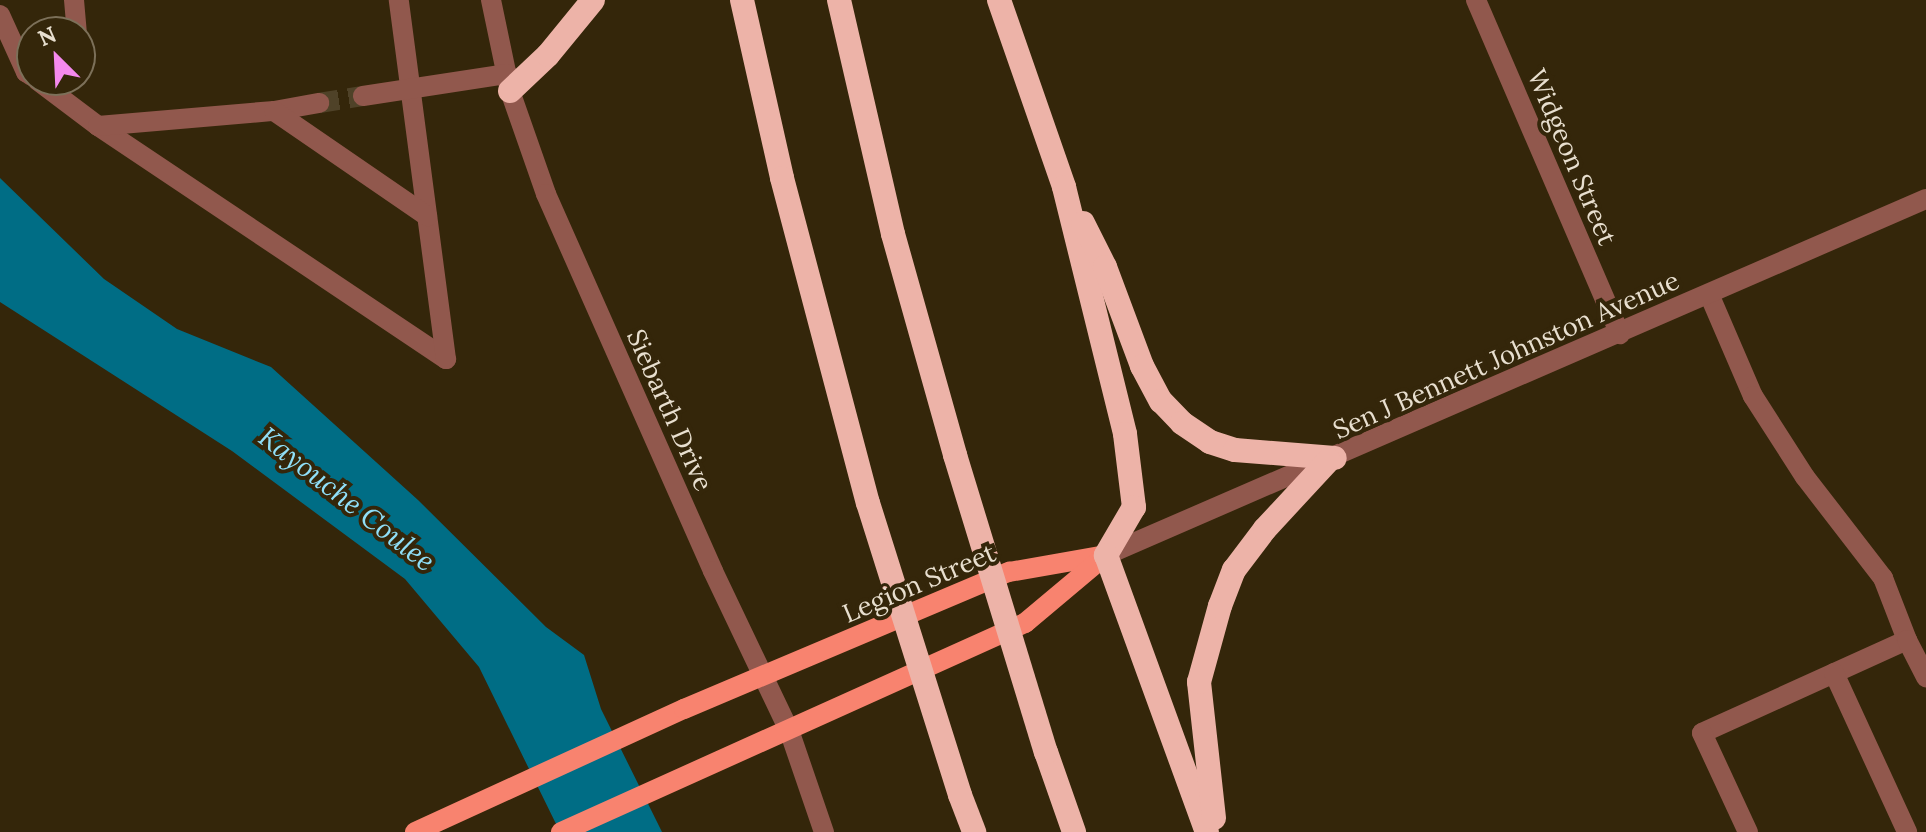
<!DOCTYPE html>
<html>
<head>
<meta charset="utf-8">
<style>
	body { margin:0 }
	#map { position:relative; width:1926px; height:832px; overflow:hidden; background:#34260a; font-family:Lora,serif }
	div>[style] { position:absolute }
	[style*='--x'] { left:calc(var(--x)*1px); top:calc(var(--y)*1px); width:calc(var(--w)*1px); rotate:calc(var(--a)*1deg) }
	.water>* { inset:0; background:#006d85 }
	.minor-tunnel>* { height:20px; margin-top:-10px; transform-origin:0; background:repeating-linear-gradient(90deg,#4f4228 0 20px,transparent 0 30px) }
	.minor>* { height:20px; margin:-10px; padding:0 10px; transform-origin:10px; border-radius:10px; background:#91584d }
	.major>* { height:20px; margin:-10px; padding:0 10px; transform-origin:10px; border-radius:10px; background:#f8836f }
	.highway>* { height:24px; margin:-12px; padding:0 12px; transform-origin:12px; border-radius:12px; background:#edb3a8 }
	.highway-bridge>* { height:24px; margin:-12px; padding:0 12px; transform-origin:12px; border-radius:12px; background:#edb3a8 }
	span { translate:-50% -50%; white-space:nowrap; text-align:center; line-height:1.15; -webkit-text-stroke:8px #34260a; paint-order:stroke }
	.street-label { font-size:26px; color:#e8dfcf }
	.water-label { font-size:28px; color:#8fdff8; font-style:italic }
	.north { position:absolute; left:16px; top:16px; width:80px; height:80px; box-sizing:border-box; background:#34260a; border:2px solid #7c7059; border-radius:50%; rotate:336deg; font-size:22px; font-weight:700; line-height:32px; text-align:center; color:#e8dfcf }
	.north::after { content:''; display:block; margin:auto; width:28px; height:36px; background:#f589ee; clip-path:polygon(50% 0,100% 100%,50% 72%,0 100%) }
</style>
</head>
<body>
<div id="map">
	<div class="water">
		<div style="clip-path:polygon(0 178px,104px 279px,177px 329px,271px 367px,418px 500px,546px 627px,584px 655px,601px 709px,662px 832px,560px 832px,479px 667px,405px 579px,232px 451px,0 302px)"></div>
	</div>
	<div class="minor-tunnel">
		<div style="--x:319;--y:103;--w:45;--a:-9"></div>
	</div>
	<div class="minor">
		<div style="--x:74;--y:0;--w:32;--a:85"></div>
		<div style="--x:491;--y:0;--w:93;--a:78.2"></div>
		<div style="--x:510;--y:91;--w:109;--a:70.7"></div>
		<div style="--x:546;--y:194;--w:412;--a:66.1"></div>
		<div style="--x:713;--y:571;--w:176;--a:64.5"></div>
		<div style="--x:789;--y:730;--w:108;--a:71.1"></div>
		<div style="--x:1476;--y:0;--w:364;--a:66.7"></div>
		<div style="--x:0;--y:15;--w:63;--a:65.5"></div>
		<div style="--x:26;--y:72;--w:7;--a:34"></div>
		<div style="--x:37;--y:80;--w:76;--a:37"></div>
		<div style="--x:98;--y:126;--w:419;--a:33.8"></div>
		<div style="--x:446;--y:359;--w:362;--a:-97.5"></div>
		<div style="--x:363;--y:96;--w:146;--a:-8.7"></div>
		<div style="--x:274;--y:111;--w:46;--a:-10.1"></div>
		<div style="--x:98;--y:126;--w:177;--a:-4.9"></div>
		<div style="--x:274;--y:111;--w:186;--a:34.5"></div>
		<div style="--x:1709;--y:294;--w:111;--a:66.7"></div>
		<div style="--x:1753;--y:396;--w:96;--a:57.3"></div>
		<div style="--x:1805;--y:477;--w:128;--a:52.3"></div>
		<div style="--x:1883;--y:578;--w:66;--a:68.8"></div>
		<div style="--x:1907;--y:640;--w:225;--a:155.6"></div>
		<div style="--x:1702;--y:733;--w:109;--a:65.1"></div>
		<div style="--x:1106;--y:555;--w:894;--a:-23.47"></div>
		<div style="--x:1907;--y:640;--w:42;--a:62.8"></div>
		<div style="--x:1834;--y:673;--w:175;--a:65.3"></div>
	</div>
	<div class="major">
		<div style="--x:415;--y:832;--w:296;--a:-24.6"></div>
		<div style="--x:684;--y:709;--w:353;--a:-22.9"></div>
		<div style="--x:1009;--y:572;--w:98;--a:-9.9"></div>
		<div style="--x:561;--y:832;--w:509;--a:-24.25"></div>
		<div style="--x:1025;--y:623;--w:106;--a:-40"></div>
	</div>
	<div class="highway">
		<div style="--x:742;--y:0;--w:182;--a:77.3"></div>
		<div style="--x:782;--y:178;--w:336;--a:75.2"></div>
		<div style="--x:839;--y:0;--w:240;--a:77"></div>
		<div style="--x:893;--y:234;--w:230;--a:74.3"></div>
		<div style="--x:999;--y:0;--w:198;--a:70.8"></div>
		<div style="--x:1064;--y:187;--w:254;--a:76.1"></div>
		<div style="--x:1125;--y:434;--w:74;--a:83"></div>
		<div style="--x:1134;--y:507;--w:56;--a:120.3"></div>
		<div style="--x:1106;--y:555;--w:295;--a:70"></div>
		<div style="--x:510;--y:91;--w:52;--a:-43.5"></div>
		<div style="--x:548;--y:55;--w:71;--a:-50.7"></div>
		<div style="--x:1083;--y:223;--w:49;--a:63.4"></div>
		<div style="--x:1105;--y:267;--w:106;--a:69.5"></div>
		<div style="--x:1142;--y:366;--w:40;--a:62"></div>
		<div style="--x:1161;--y:401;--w:30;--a:46"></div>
		<div style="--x:1182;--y:423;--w:34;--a:34"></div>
		<div style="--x:1210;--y:442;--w:26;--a:18"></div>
		<div style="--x:1235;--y:450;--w:100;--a:4.6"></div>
		<div style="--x:1046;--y:752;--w:85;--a:70.7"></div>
		<div style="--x:960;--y:795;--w:40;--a:69"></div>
		<div style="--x:1214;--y:818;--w:137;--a:-96.3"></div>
		<div style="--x:1199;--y:682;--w:79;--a:-74.6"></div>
		<div style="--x:1220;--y:606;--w:39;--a:-69"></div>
		<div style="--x:1234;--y:570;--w:51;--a:-52.9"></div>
		<div style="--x:1265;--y:529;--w:94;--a:-47.2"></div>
	</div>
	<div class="highway-bridge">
		<div style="--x:955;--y:455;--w:311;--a:73"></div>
		<div style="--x:868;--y:503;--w:306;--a:72.5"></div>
	</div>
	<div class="street-label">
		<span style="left:1572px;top:157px;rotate:67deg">Widgeon Street</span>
		<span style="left:1506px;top:355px;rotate:-24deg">Sen J Bennett Johnston Avenue</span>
		<span style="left:670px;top:410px;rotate:66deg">Siebarth Drive</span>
		<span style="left:919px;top:583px;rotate:-23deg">Legion Street</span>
	</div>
	<div class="water-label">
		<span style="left:347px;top:499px;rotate:38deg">Kayouche Coulee</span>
	</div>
	<div class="north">N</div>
</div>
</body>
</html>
